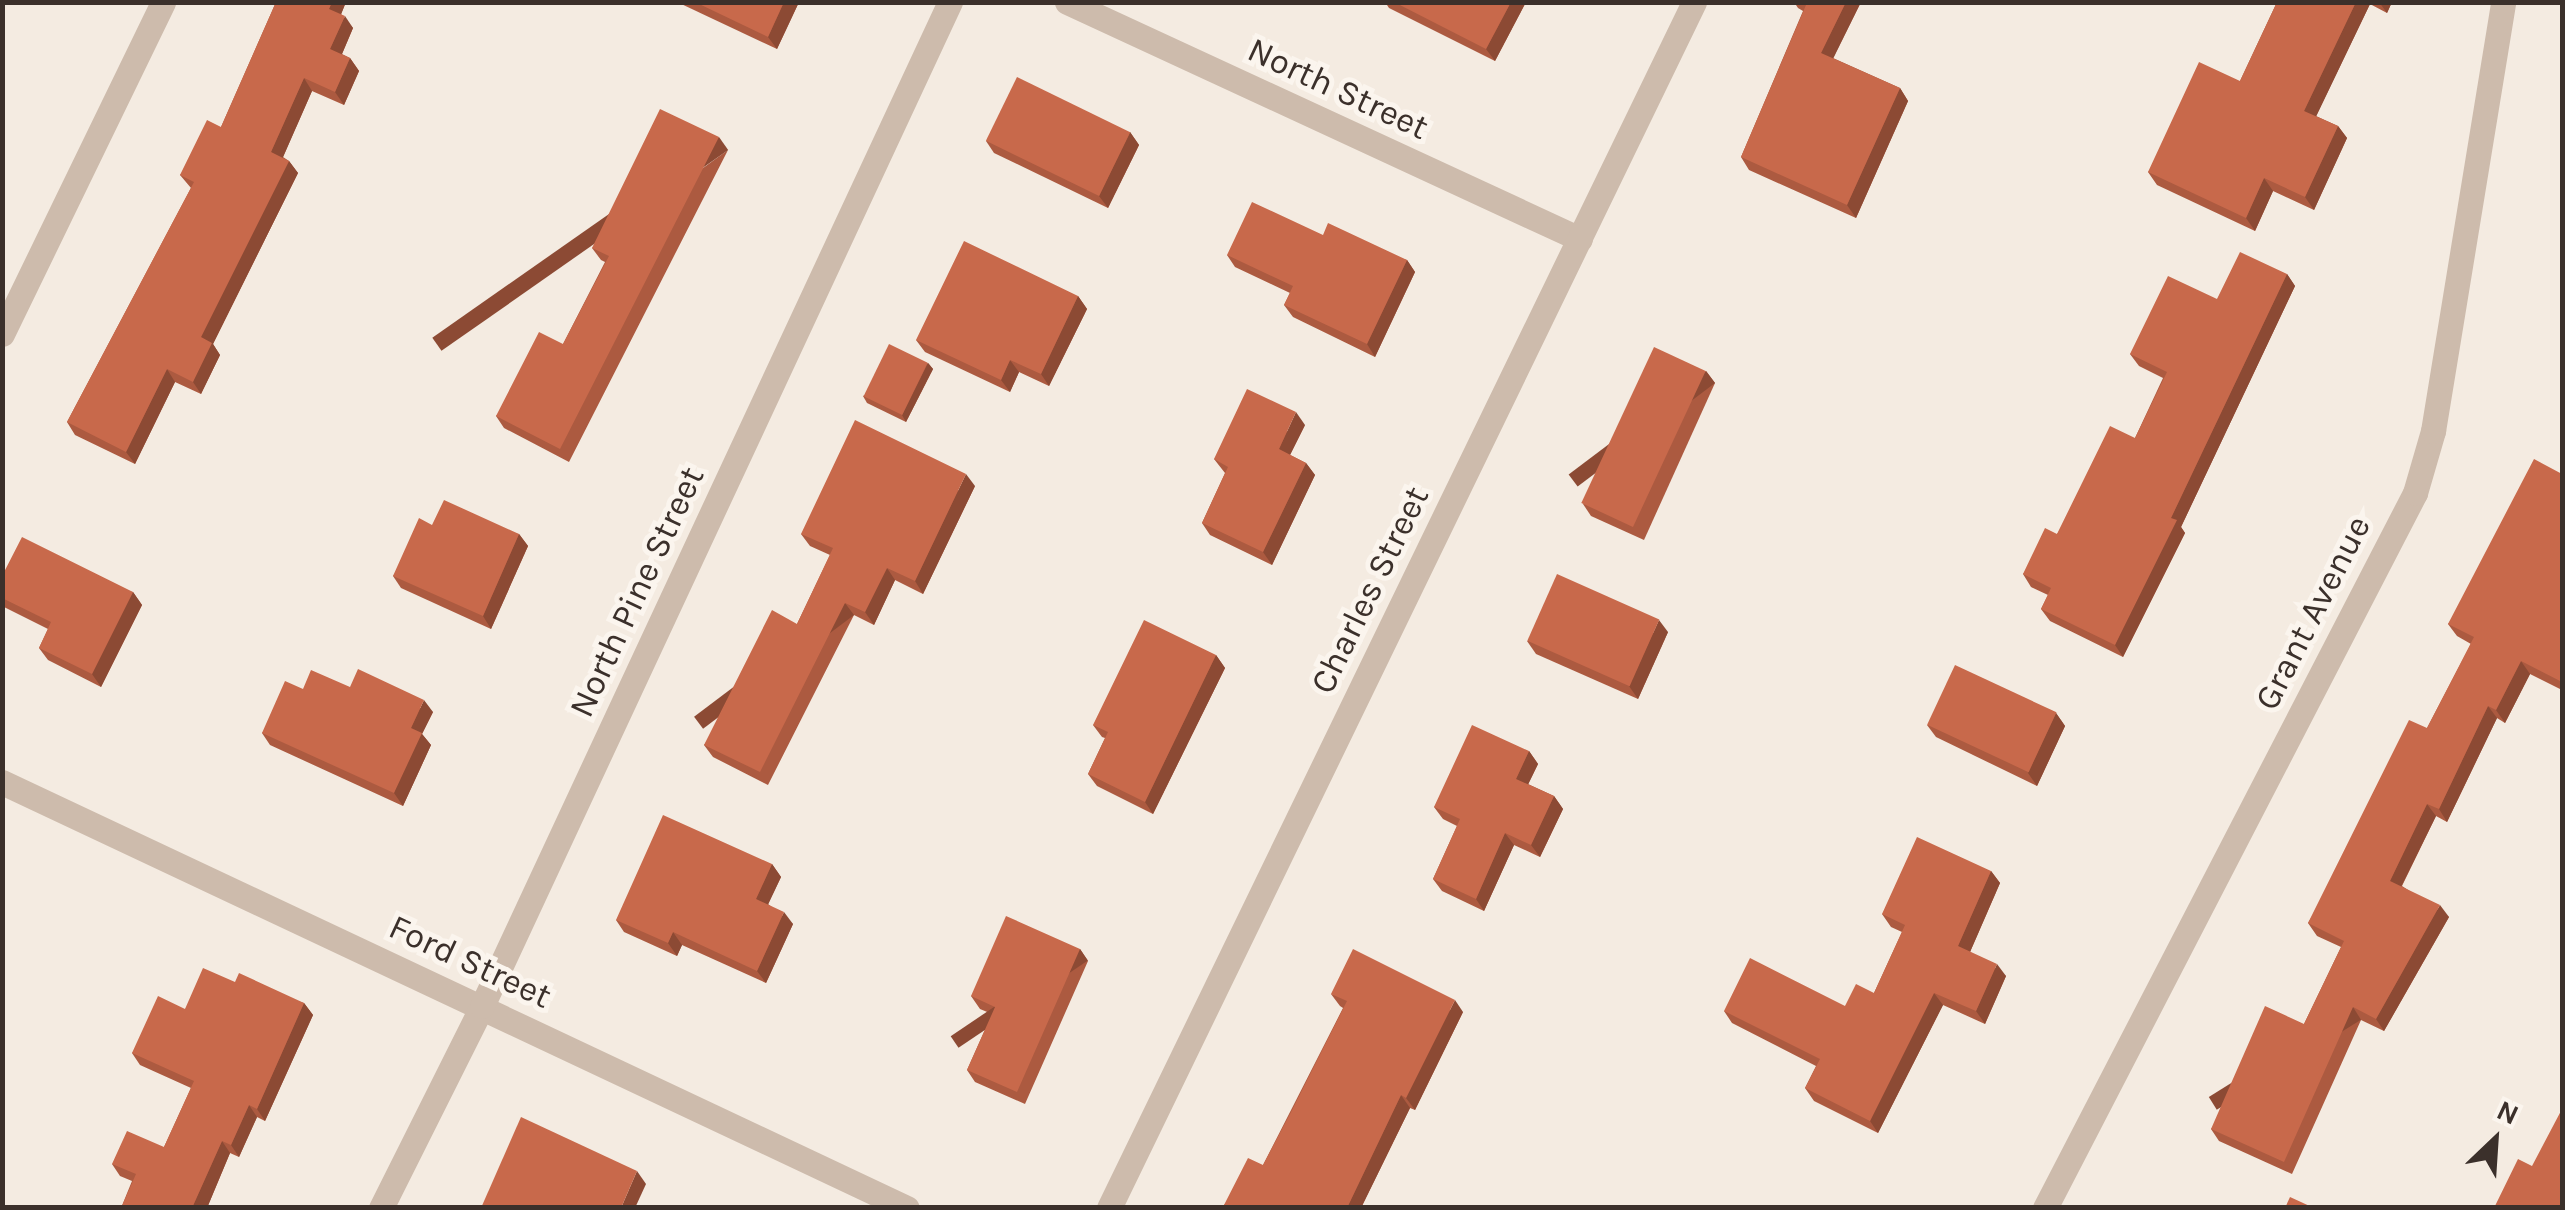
<!DOCTYPE html>
<html>
<head>
<meta charset="utf-8">
<style>
	body { margin:0 }
	#map { position:relative; width:2565px; height:1210px; overflow:hidden; background:#f4ebe1; font-family:Karla,sans-serif }
	div>[style] { position:absolute }
	[style*='--x'] { left:calc(var(--x)*1px); top:calc(var(--y)*1px); width:calc(var(--w)*1px); rotate:calc(var(--a)*1deg) }
	.minor>* { height:25px; margin:-12.5px; padding:0 12.5px; transform-origin:12.5px; border-radius:12.5px; background:#cdbbac }
	.wall>* { inset:0; background:#ac5a40 }
	.shaded-wall>* { inset:0; background:#8c4a34; transform-origin:0 0 }
	.building>* { inset:0; background:#c8694b; transform-origin:0 0 }
	span { translate:-50% -50%; white-space:nowrap; text-align:center; line-height:1.15; -webkit-text-stroke:10px #fbf5ee; paint-order:stroke }
	.street-label { font-size:35px; color:#3b302b }
	.frame { position:absolute; inset:0; border:5px solid #3b302b; pointer-events:none }
	.north { position:absolute; left:2445px; top:1090px; width:100px; height:100px; -webkit-text-stroke:8px #fbf5ee; paint-order:stroke; rotate:25deg; font-size:28px; font-weight:700; line-height:40px; text-align:center; color:#3b302b }
	.north::after { content:''; display:block; margin:auto; width:35px; height:45px; background:#3b302b; clip-path:polygon(50% 0,100% 100%,50% 72%,0 100%) }
</style>
</head>
<body>
<div id="map">
	<div class="minor">
		<div style="--x:1067;--y:2;--w:565;--a:24.8"></div>
		<div style="--x:2;--y:334;--w:369;--a:-64.1"></div>
		<div style="--x:2;--y:782;--w:1000;--a:25.21"></div>
		<div style="--x:381;--y:1208;--w:226;--a:-63.4"></div>
		<div style="--x:482;--y:1006;--w:1108;--a:-65.01"></div>
		<div style="--x:1109;--y:1208;--w:1340;--a:-64.12"></div>
		<div style="--x:2045;--y:1208;--w:805;--a:-62.64"></div>
		<div style="--x:2415;--y:493;--w:65;--a:-73.8"></div>
		<div style="--x:2433;--y:431;--w:435;--a:-80.7"></div>
	</div>
	<div class="wall">
		<div style="clip-path:polygon(276px 2px,346px 2px,341px 14px,353px 28px,342px 54px,350px 58px,359px 71px,344px 105px,312px 91px,283px 157px,289px 161px,298px 173px,213px 344px,220px 355px,201px 394px,175px 382px,135px 464px,75px 435px,67px 422px,191px 188px,180px 175px,221px 127px)"></div>
		<div style="clip-path:polygon(677px 2px,799px 2px,777px 49px)"></div>
		<div style="clip-path:polygon(1385px 2px,1526px 2px,1495px 61px,1389px 8px)"></div>
		<div style="clip-path:polygon(1794px 2px,1861px 2px,1833px 58px,1900px 88px,1908px 101px,1856px 218px,1749px 170px,1741px 157px,1803px 11px,1798px 8px)"></div>
		<div style="clip-path:polygon(2277px 2px,2392px 2px,2387px 13px,2370px 4px,2316px 116px,2338px 126px,2347px 138px,2314px 210px,2273px 191px,2255px 231px,2157px 185px,2148px 172px,2240px 81px)"></div>
		<div style="clip-path:polygon(1130px 132px,1139px 145px,1108px 208px,994px 153px,986px 141px)"></div>
		<div style="clip-path:polygon(728px 150px,569px 462px,504px 428px,496px 416px,563px 344px,605px 262px,601px 260px,592px 248px)"></div>
		<div style="clip-path:polygon(1323px 235px,1407px 260px,1415px 272px,1375px 357px,1293px 317px,1284px 305px,1290px 293px,1235px 267px,1227px 255px)"></div>
		<div style="clip-path:polygon(2287px 274px,2295px 286px,2181px 527px,2185px 533px,2123px 657px,2050px 621px,2041px 609px,2048px 595px,2031px 587px,2023px 574px,2057px 534px,2135px 438px,2163px 378px,2139px 366px,2130px 354px,2217px 299px)"></div>
		<div style="clip-path:polygon(1078px 296px,1087px 309px,1049px 386px,1019px 372px,1010px 392px,925px 352px,916px 340px)"></div>
		<div style="clip-path:polygon(928px 363px,933px 369px,906px 422px,867px 403px,863px 396px)"></div>
		<div style="clip-path:polygon(1706px 371px,1715px 383px,1644px 540px,1591px 516px,1583px 504px)"></div>
		<div style="clip-path:polygon(1305px 425px,1290px 455px,1306px 463px,1315px 475px,1272px 565px,1210px 535px,1202px 523px,1225px 473px,1214px 459px)"></div>
		<div style="clip-path:polygon(2562px 474px,2562px 690px,2530px 674px,2505px 723px,2497px 718px,2447px 822px,2436px 816px,2402px 886px,2449px 917px,2384px 1031px,2361px 1020px,2292px 1174px,2219px 1141px,2211px 1129px,2304px 1024px,2341px 947px,2317px 936px,2308px 923px,2427px 728px,2471px 644px,2457px 636px,2448px 624px)"></div>
		<div style="clip-path:polygon(975px 486px,923px 594px,895px 580px,874px 625px,854px 615px,768px 785px,713px 757px,704px 745px,797px 624px,830px 555px,810px 546px,801px 534px)"></div>
		<div style="clip-path:polygon(432px 525px,519px 534px,528px 546px,491px 629px,401px 588px,393px 576px)"></div>
		<div style="clip-path:polygon(2px 576px,133px 592px,142px 605px,101px 687px,48px 660px,39px 648px,48px 629px,2px 606px)"></div>
		<div style="clip-path:polygon(1668px 632px,1638px 699px,1536px 654px,1527px 641px)"></div>
		<div style="clip-path:polygon(1216px 655px,1225px 668px,1153px 814px,1097px 786px,1088px 774px,1105px 738px,1102px 737px,1093px 725px)"></div>
		<div style="clip-path:polygon(350px 687px,433px 712px,422px 734px,431px 745px,403px 806px,270px 745px,262px 733px,303px 689px)"></div>
		<div style="clip-path:polygon(2056px 713px,2065px 726px,2037px 786px,1936px 737px,1927px 725px)"></div>
		<div style="clip-path:polygon(1529px 751px,1538px 764px,1528px 784px,1554px 796px,1563px 809px,1540px 857px,1514px 845px,1484px 911px,1442px 891px,1433px 879px,1457px 826px,1443px 819px,1434px 807px)"></div>
		<div style="clip-path:polygon(772px 864px,781px 877px,768px 904px,793px 924px,766px 983px,682px 945px,677px 956px,624px 932px,616px 920px)"></div>
		<div style="clip-path:polygon(1991px 871px,2000px 883px,1970px 952px,2006px 976px,1985px 1024px,1943px 1005px,1878px 1133px,1814px 1101px,1805px 1088px,1816px 1066px,1732px 1023px,1724px 1011px,1845px 1006px,1874px 993px,1902px 932px,1891px 927px,1882px 914px)"></div>
		<div style="clip-path:polygon(1080px 949px,1088px 961px,1025px 1104px,975px 1082px,967px 1070px,992px 1014px,980px 1009px,971px 996px)"></div>
		<div style="clip-path:polygon(235px 982px,304px 1003px,313px 1015px,265px 1121px,257px 1117px,239px 1157px,230px 1153px,207px 1208px,121px 1208px,132px 1181px,120px 1176px,112px 1164px,164px 1147px,191px 1088px,140px 1065px,132px 1053px,185px 1009px)"></div>
		<div style="clip-path:polygon(1331px 994px,1463px 1012px,1415px 1110px,1410px 1108px,1361px 1208px,1226px 1208px,1224px 1205px,1263px 1165px,1343px 1008px,1340px 1006px)"></div>
	</div>
	<div class="shaded-wall">
		<div style="clip-path:polygon(332px 2px,346px 2px,338px 22px,329px 9px)"></div>
		<div style="clip-path:polygon(784px 2px,799px 2px,777px 49px,768px 37px)"></div>
		<div style="clip-path:polygon(1511px 2px,1526px 2px,1495px 61px,1486px 49px)"></div>
		<div style="clip-path:polygon(1846px 2px,1861px 2px,1830px 65px,1821px 53px)"></div>
		<div style="clip-path:polygon(2356px 2px,2369px 2px,2370px 4px,2313px 123px,2304px 111px)"></div>
		<div style="clip-path:polygon(2379px 2px,2392px 2px,2387px 13px)"></div>
		<div style="clip-path:polygon(345px 16px,353px 28px,339px 61px,330px 49px)"></div>
		<div style="clip-path:polygon(350px 58px,359px 71px,344px 105px,335px 92px)"></div>
		<div style="clip-path:polygon(304px 78px,312px 91px,280px 164px,271px 152px)"></div>
		<div style="clip-path:polygon(1900px 88px,1908px 101px,1856px 218px,1847px 205px)"></div>
		<div style="clip-path:polygon(2338px 126px,2347px 138px,2314px 210px,2305px 197px)"></div>
		<div style="clip-path:polygon(1130px 132px,1139px 145px,1108px 208px,1099px 196px)"></div>
		<div style="left:719px;top:137px;width:16px;height:350px;rotate:55deg"></div>
		<div style="clip-path:polygon(289px 161px,298px 173px,213px 344px,220px 355px,201px 394px,193px 382px,201px 337px)"></div>
		<div style="clip-path:polygon(2264px 178px,2273px 191px,2255px 231px,2246px 218px)"></div>
		<div style="clip-path:polygon(1407px 260px,1415px 272px,1375px 357px,1367px 344px)"></div>
		<div style="clip-path:polygon(2287px 274px,2295px 286px,2181px 527px,2185px 533px,2123px 657px,2115px 645px,2171px 518px)"></div>
		<div style="clip-path:polygon(1078px 296px,1087px 309px,1049px 386px,1041px 374px)"></div>
		<div style="clip-path:polygon(1010px 360px,1019px 372px,1010px 392px,1001px 380px)"></div>
		<div style="clip-path:polygon(928px 363px,933px 369px,906px 422px,902px 415px)"></div>
		<div style="clip-path:polygon(167px 369px,175px 382px,135px 464px,126px 452px)"></div>
		<div style="left:1706px;top:371px;width:15px;height:172px;rotate:53deg"></div>
		<div style="clip-path:polygon(1296px 412px,1305px 425px,1287px 461px,1279px 449px)"></div>
		<div style="clip-path:polygon(1306px 463px,1315px 475px,1272px 565px,1263px 552px)"></div>
		<div style="clip-path:polygon(966px 474px,975px 486px,923px 594px,915px 581px)"></div>
		<div style="clip-path:polygon(519px 534px,528px 546px,491px 629px,483px 616px)"></div>
		<div style="clip-path:polygon(887px 568px,895px 580px,874px 625px,865px 612px)"></div>
		<div style="clip-path:polygon(133px 592px,142px 605px,101px 687px,92px 674px)"></div>
		<div style="left:845px;top:603px;width:15px;height:189px;rotate:53deg"></div>
		<div style="clip-path:polygon(1659px 620px,1668px 632px,1638px 699px,1629px 686px)"></div>
		<div style="clip-path:polygon(1216px 655px,1225px 668px,1153px 814px,1145px 802px)"></div>
		<div style="clip-path:polygon(2521px 661px,2530px 674px,2505px 723px,2496px 710px)"></div>
		<div style="clip-path:polygon(424px 700px,433px 712px,422px 734px,431px 745px,403px 806px,394px 793px,411px 728px)"></div>
		<div style="clip-path:polygon(2488px 706px,2497px 718px,2447px 822px,2439px 809px)"></div>
		<div style="clip-path:polygon(2056px 713px,2065px 726px,2037px 786px,2028px 773px)"></div>
		<div style="clip-path:polygon(1529px 751px,1538px 764px,1525px 791px,1516px 779px)"></div>
		<div style="clip-path:polygon(1554px 796px,1563px 809px,1540px 857px,1531px 845px)"></div>
		<div style="clip-path:polygon(2427px 804px,2436px 816px,2398px 893px,2390px 881px)"></div>
		<div style="clip-path:polygon(1505px 833px,1514px 845px,1484px 911px,1476px 899px)"></div>
		<div style="clip-path:polygon(772px 864px,781px 877px,765px 911px,756px 899px)"></div>
		<div style="clip-path:polygon(1991px 871px,2000px 883px,1967px 959px,1958px 946px)"></div>
		<div style="clip-path:polygon(2440px 905px,2449px 917px,2384px 1031px,2376px 1019px)"></div>
		<div style="clip-path:polygon(784px 912px,793px 924px,766px 983px,757px 971px)"></div>
		<div style="clip-path:polygon(673px 932px,682px 945px,677px 956px,668px 943px)"></div>
		<div style="left:1080px;top:949px;width:14px;height:156px;rotate:56deg"></div>
		<div style="clip-path:polygon(1997px 964px,2006px 976px,1985px 1024px,1976px 1011px)"></div>
		<div style="clip-path:polygon(1934px 993px,1943px 1005px,1878px 1133px,1870px 1121px)"></div>
		<div style="clip-path:polygon(1455px 1000px,1463px 1012px,1415px 1110px,1406px 1098px)"></div>
		<div style="clip-path:polygon(304px 1003px,313px 1015px,265px 1121px,257px 1109px)"></div>
		<div style="left:2353px;top:1007px;width:15px;height:170px;rotate:58deg"></div>
		<div style="clip-path:polygon(1401px 1095px,1410px 1108px,1361px 1208px,1347px 1208px)"></div>
		<div style="clip-path:polygon(249px 1105px,257px 1117px,239px 1157px,231px 1145px)"></div>
		<div style="clip-path:polygon(222px 1141px,230px 1153px,207px 1208px,192px 1208px)"></div>
		<div style="clip-path:polygon(637px 1171px,646px 1184px,635px 1208px,621px 1208px)"></div>
	</div>
	<div class="building">
		<div style="clip-path:polygon(276px 2px,332px 2px,329px 9px,345px 16px,330px 49px,350px 58px,335px 92px,304px 78px,271px 152px,289px 161px,201px 337px,212px 343px,193px 382px,167px 369px,126px 452px,67px 422px,194px 182px,180px 175px,207px 120px,221px 127px)"></div>
		<div style="clip-path:polygon(695px 2px,784px 2px,768px 37px)"></div>
		<div style="clip-path:polygon(1394px 2px,1511px 2px,1486px 49px)"></div>
		<div style="clip-path:polygon(1802px 2px,1846px 2px,1821px 53px,1900px 88px,1847px 205px,1741px 157px,1806px 5px)"></div>
		<div style="clip-path:polygon(2277px 2px,2356px 2px,2304px 111px,2338px 126px,2305px 197px,2264px 178px,2246px 218px,2148px 172px,2199px 62px,2240px 81px)"></div>
		<div style="left:1017px;top:77px;width:126px;height:71px;rotate:26deg"></div>
		<div style="clip-path:polygon(660px 109px,719px 137px,560px 449px,496px 416px,539px 332px,563px 344px,609px 256px,592px 248px)"></div>
		<div style="clip-path:polygon(1252px 202px,1323px 235px,1328px 223px,1407px 260px,1367px 344px,1284px 305px,1293px 286px,1227px 255px)"></div>
		<div style="clip-path:polygon(964px 241px,1078px 296px,1041px 374px,1010px 360px,1001px 380px,916px 340px)"></div>
		<div style="clip-path:polygon(2240px 252px,2287px 274px,2171px 518px,2177px 520px,2115px 645px,2041px 609px,2051px 588px,2023px 574px,2045px 528px,2057px 534px,2110px 426px,2135px 438px,2167px 372px,2130px 354px,2168px 276px,2217px 299px)"></div>
		<div style="left:889px;top:344px;width:43px;height:58px;rotate:26deg"></div>
		<div style="left:1654px;top:347px;width:57px;height:172px;rotate:25deg"></div>
		<div style="clip-path:polygon(1247px 389px,1296px 412px,1279px 449px,1306px 463px,1263px 552px,1202px 523px,1228px 467px,1214px 459px)"></div>
		<div style="clip-path:polygon(855px 420px,966px 474px,915px 581px,887px 568px,865px 612px,845px 603px,760px 772px,704px 745px,772px 610px,797px 624px,833px 548px,801px 534px)"></div>
		<div style="clip-path:polygon(2534px 459px,2562px 474px,2562px 682px,2521px 661px,2496px 710px,2488px 706px,2439px 809px,2427px 804px,2390px 881px,2440px 905px,2376px 1019px,2353px 1007px,2284px 1162px,2211px 1129px,2265px 1006px,2304px 1024px,2344px 941px,2308px 923px,2409px 720px,2427px 728px,2474px 637px,2448px 624px)"></div>
		<div style="clip-path:polygon(444px 500px,519px 534px,483px 616px,393px 576px,419px 518px,432px 525px)"></div>
		<div style="clip-path:polygon(22px 537px,133px 592px,92px 674px,39px 648px,51px 622px,2px 598px,2px 576px)"></div>
		<div style="left:1557px;top:574px;width:112px;height:73px;rotate:24deg"></div>
		<div style="clip-path:polygon(1144px 620px,1216px 655px,1145px 802px,1088px 774px,1108px 732px,1093px 725px)"></div>
		<div style="left:1955px;top:665px;width:112px;height:66px;rotate:25deg"></div>
		<div style="clip-path:polygon(358px 669px,424px 700px,411px 728px,422px 733px,394px 793px,262px 733px,285px 681px,303px 689px,311px 670px,350px 687px)"></div>
		<div style="clip-path:polygon(1472px 725px,1529px 751px,1516px 779px,1554px 796px,1531px 845px,1505px 833px,1476px 899px,1433px 879px,1460px 819px,1434px 807px)"></div>
		<div style="clip-path:polygon(663px 815px,772px 864px,756px 899px,784px 912px,757px 971px,673px 932px,668px 943px,616px 920px)"></div>
		<div style="clip-path:polygon(1917px 837px,1991px 871px,1958px 946px,1997px 964px,1976px 1011px,1934px 993px,1870px 1121px,1805px 1088px,1820px 1059px,1724px 1011px,1750px 958px,1845px 1006px,1856px 984px,1874px 993px,1905px 925px,1882px 914px)"></div>
		<div style="clip-path:polygon(1006px 916px,1080px 949px,1017px 1092px,967px 1070px,995px 1007px,971px 996px)"></div>
		<div style="clip-path:polygon(1353px 949px,1455px 1000px,1406px 1098px,1401px 1095px,1347px 1208px,1229px 1208px,1224px 1205px,1248px 1158px,1263px 1165px,1291px 1112px,1347px 1001px,1331px 994px)"></div>
		<div style="clip-path:polygon(203px 968px,235px 982px,239px 973px,304px 1003px,257px 1109px,249px 1105px,231px 1145px,222px 1141px,192px 1208px,121px 1208px,136px 1174px,112px 1164px,127px 1131px,164px 1147px,194px 1081px,132px 1053px,158px 996px,185px 1009px)"></div>
		<div style="clip-path:polygon(2562px 1109px,2562px 1208px,2494px 1208px,2518px 1159px,2532px 1166px)"></div>
		<div style="clip-path:polygon(521px 1117px,637px 1171px,621px 1208px,481px 1208px)"></div>
		<div style="clip-path:polygon(2290px 1197px,2314px 1208px,2285px 1208px)"></div>
	</div>
	<div class="street-label">
		<span style="left:1338px;top:89px;rotate:25deg">North Street</span>
		<span style="left:1370px;top:590px;rotate:-64deg">Charles Street</span>
		<span style="left:637px;top:592px;rotate:-65deg">North Pine Street</span>
		<span style="left:2313px;top:613px;rotate:-63deg">Grant Avenue</span>
		<span style="left:470px;top:962px;rotate:25deg">Ford Street</span>
	</div>
	<div class="frame"></div>
	<div class="north">N</div>
</div>
</body>
</html>
